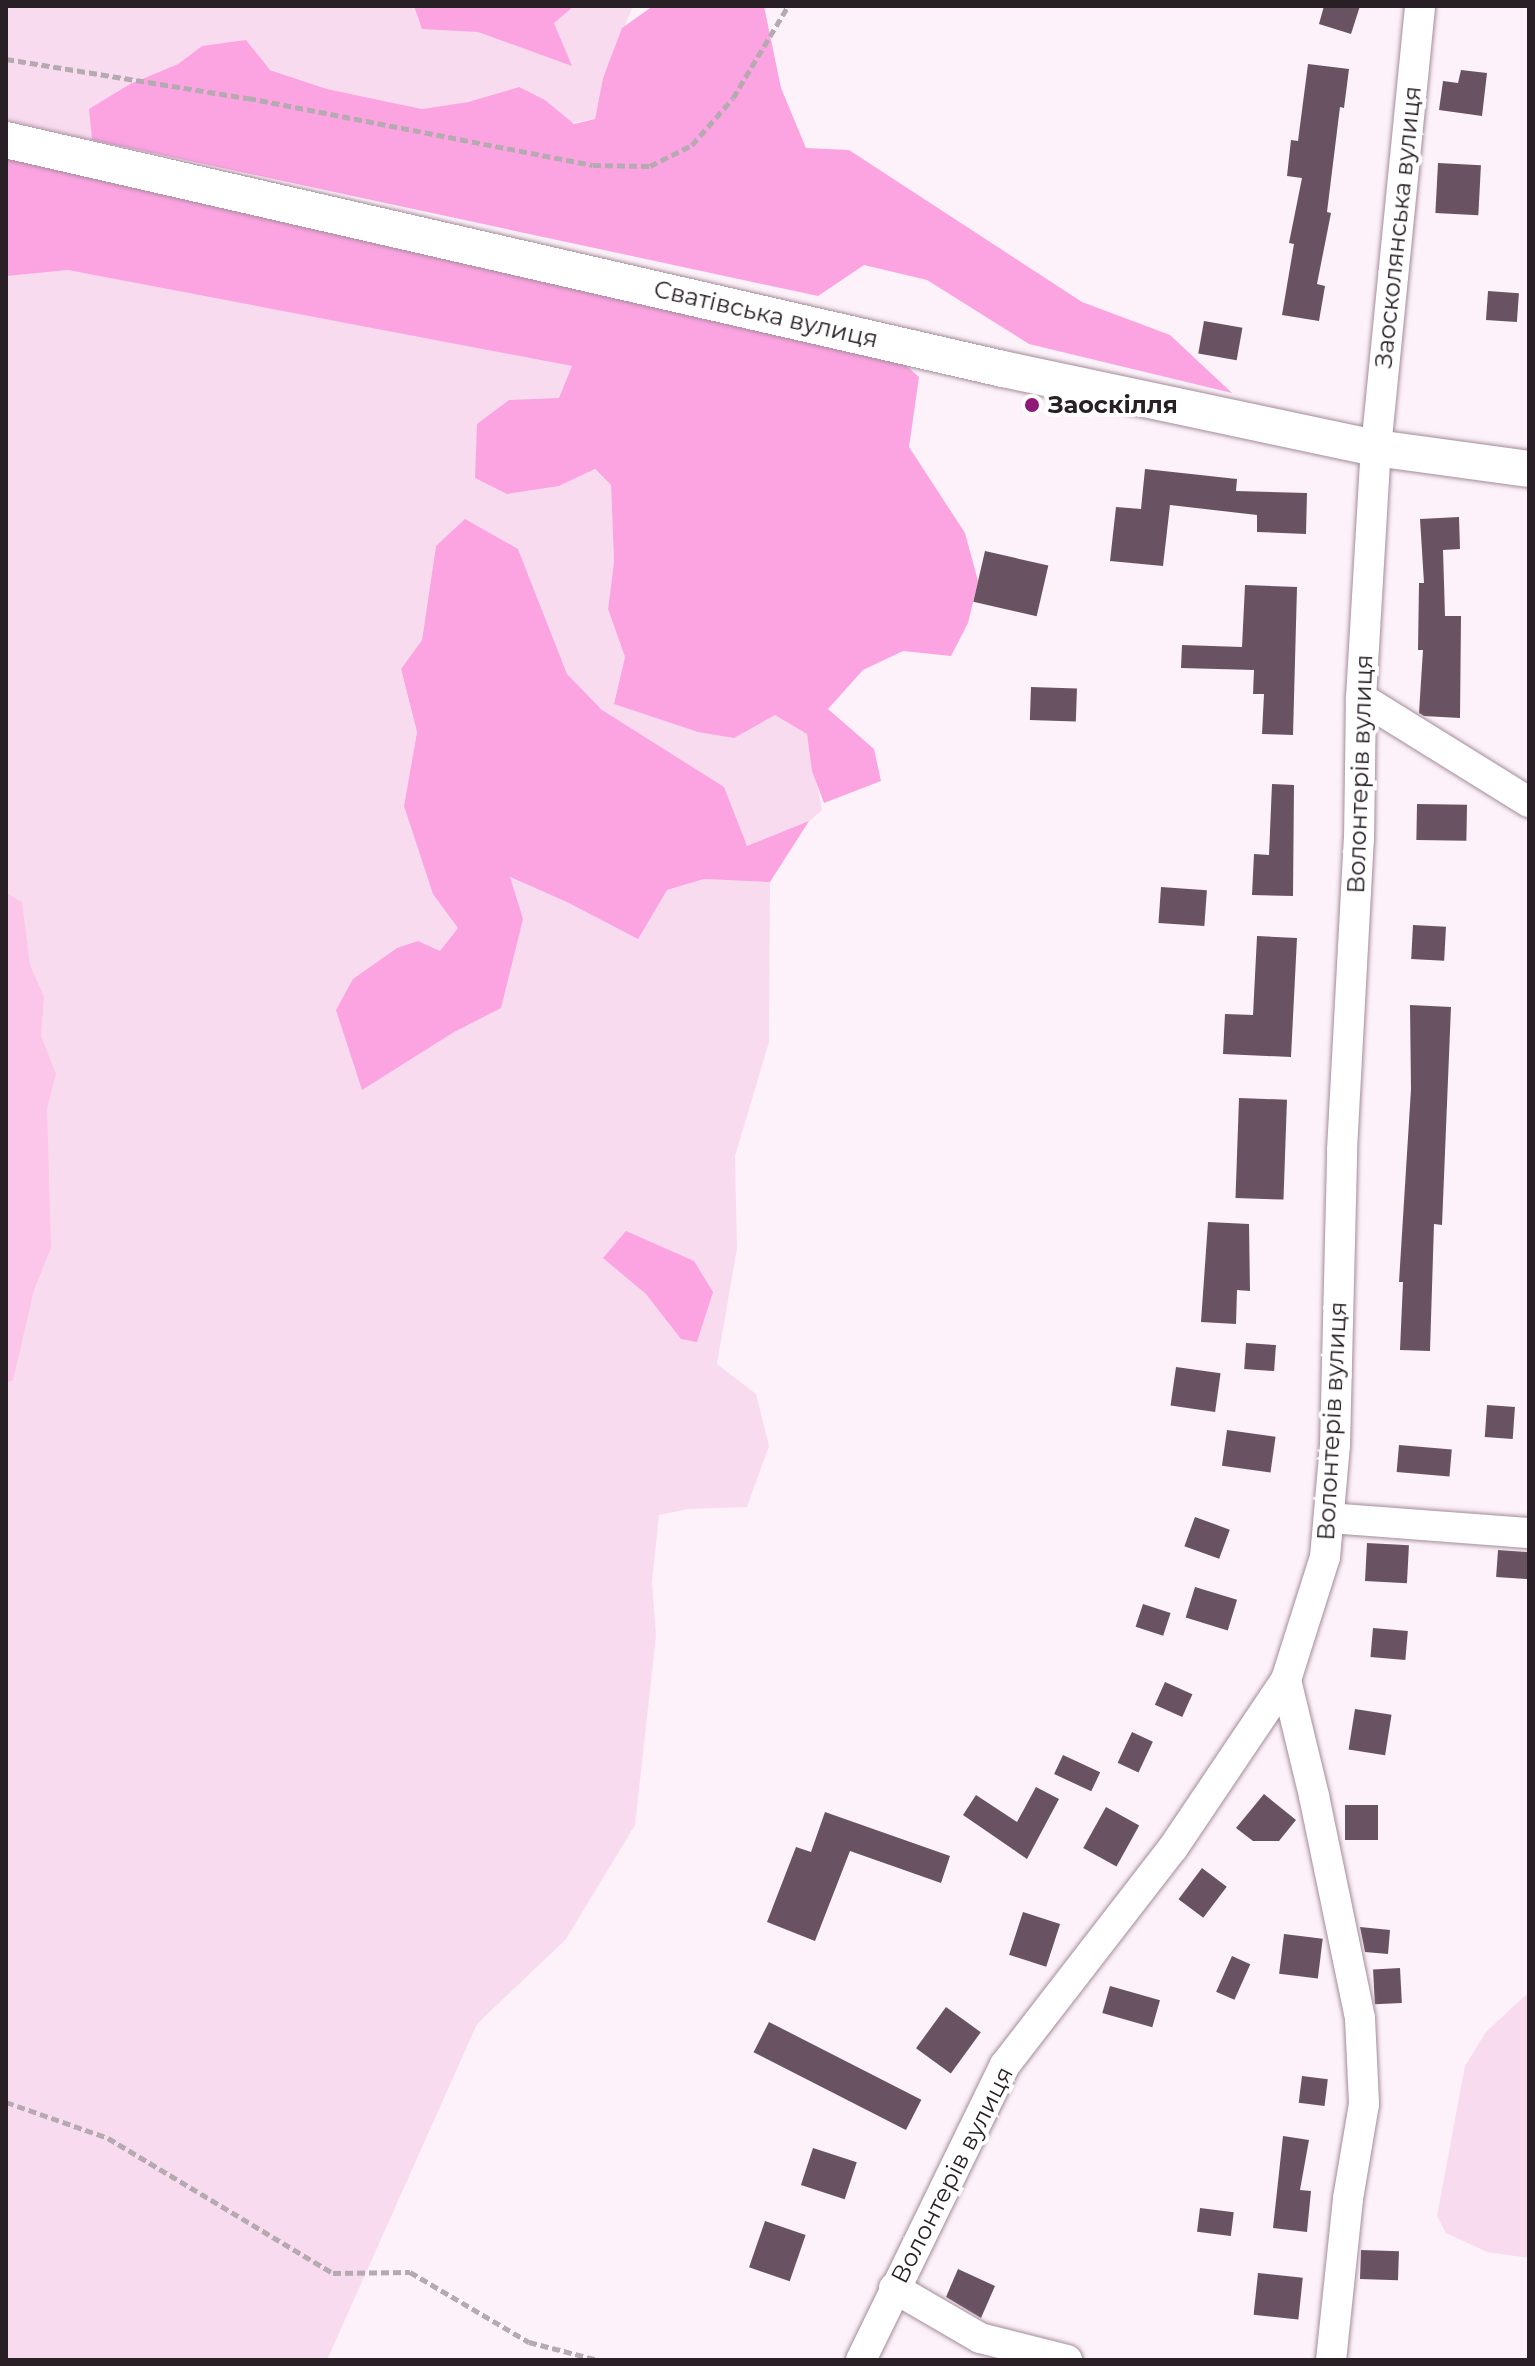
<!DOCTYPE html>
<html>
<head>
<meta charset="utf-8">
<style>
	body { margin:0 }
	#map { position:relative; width:1535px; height:2366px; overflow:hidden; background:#fdf2f9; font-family:Montserrat,sans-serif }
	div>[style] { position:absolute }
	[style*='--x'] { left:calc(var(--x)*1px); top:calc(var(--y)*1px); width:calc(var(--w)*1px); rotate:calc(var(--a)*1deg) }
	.green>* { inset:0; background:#f9dbef }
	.forest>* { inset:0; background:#fca4e2 }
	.water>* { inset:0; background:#fcc5ea }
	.building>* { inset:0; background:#695362; transform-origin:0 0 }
	.path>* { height:5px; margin-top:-2.5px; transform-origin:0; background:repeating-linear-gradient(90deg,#b4aab0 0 8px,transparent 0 12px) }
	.roads { filter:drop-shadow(0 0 2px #a48b9b) drop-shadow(0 0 2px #a48b9b) }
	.minor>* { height:30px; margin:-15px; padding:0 15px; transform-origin:15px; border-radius:15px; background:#fff }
	.major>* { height:36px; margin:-18px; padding:0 18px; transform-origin:18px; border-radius:18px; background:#fff }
	.dots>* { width:22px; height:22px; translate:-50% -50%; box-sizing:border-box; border:4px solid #fff; border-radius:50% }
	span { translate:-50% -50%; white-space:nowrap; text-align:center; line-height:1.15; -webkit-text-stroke:8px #fff; paint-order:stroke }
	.street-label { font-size:24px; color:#292026 }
	.poi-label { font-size:24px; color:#292026; font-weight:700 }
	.left { translate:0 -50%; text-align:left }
	.frame { position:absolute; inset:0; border:8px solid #292026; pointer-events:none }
</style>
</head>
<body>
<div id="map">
	<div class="green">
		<div style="clip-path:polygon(6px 6px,633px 6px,603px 78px,595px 119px,564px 124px,519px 87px,468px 102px,422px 109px,327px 89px,202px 46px,178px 64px,130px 84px,90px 109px,92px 140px,6px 120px)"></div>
		<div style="clip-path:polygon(6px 270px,68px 270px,233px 299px,572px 366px,559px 486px,594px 469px,611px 485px,614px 562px,608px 609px,625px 657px,614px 704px,775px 714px,807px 734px,822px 810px,789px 839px,753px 853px,733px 825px,664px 751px,602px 710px,567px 674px,518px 549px,436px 546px,422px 640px,401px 669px,417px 732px,404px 806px,509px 877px,569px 903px,667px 890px,704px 879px,770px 882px,769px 1042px,735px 1156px,737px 1248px,717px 1364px,756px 1394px,769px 1446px,747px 1507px,688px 1509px,659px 1515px,652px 1582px,656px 1636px,635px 1825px,566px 1939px,477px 2024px,327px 2360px,6px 2360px)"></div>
		<div style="clip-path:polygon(1529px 1992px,1529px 2258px,1487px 2252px,1446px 2233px,1437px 2216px,1465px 2066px,1486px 2032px)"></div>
	</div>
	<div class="forest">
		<div style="clip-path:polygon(414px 6px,574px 6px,554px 23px,572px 66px,478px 32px,422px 29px)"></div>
		<div style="clip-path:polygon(653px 6px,764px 6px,781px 88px,806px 148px,849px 150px,1082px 302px,1170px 335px,1232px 393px,1029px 344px,927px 280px,864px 265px,818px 296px,92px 140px,89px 109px,130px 84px,178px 64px,202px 46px,246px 40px,270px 70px,327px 89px,422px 109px,468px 102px,519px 87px,545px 100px,574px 124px,595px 119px,603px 78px,622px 28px)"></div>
		<div style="clip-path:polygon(6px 150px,886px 348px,919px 377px,909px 447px,965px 533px,978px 581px,968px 623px,951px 656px,903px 651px,863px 670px,828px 709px,874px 749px,881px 781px,824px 803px,812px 771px,807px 734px,775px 715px,734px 738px,698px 732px,614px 704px,625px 657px,608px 609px,614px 562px,611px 485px,595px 469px,559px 486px,507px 494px,475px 478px,477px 424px,509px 400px,559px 398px,572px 366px,68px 270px,6px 276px)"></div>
		<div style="clip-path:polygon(465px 519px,518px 549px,567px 674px,602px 710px,724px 787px,747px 846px,809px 821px,770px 882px,704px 879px,667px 890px,638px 939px,569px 903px,510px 877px,523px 919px,501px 1008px,454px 1032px,362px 1090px,336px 1010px,353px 979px,397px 948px,418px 941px,440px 951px,458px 928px,433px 894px,404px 806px,417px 732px,401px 669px,422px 640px,436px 546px)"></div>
		<div style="clip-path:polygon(626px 1231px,694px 1261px,713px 1292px,697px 1342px,681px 1339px,646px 1294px,603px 1258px)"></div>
	</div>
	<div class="water">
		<div style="clip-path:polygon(6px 893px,22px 902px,30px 965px,44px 997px,41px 1036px,56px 1074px,47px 1109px,51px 1248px,34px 1290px,13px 1380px,6px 1383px)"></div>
	</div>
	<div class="building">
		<div style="clip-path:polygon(1324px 6px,1360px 6px,1351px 34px,1319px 24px)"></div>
		<div style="clip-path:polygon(1308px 64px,1349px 69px,1344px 108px,1340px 107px,1327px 212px,1331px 213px,1317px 284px,1325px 286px,1319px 321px,1282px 315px,1294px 244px,1289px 243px,1302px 178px,1287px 176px,1291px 140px,1298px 141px)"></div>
		<div style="clip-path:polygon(1461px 70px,1487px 73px,1482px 116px,1439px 110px,1443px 81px,1458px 83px)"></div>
		<div style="left:1438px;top:163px;width:43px;height:50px;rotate:3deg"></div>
		<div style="left:1488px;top:291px;width:31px;height:29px;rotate:4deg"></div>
		<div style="left:1204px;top:321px;width:39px;height:33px;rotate:10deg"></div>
		<div style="clip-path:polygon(1145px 469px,1237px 479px,1236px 491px,1307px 493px,1306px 534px,1257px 532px,1257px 515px,1170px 505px,1163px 566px,1110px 561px,1116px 507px,1141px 509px)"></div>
		<div style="clip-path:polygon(1459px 517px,1460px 549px,1443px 550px,1445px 616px,1461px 616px,1460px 718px,1424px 716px,1419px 713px,1423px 650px,1418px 650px,1419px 583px,1424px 583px,1420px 519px)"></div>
		<div style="left:985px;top:551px;width:65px;height:52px;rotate:13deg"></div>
		<div style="clip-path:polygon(1245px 585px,1297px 587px,1293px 735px,1262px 734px,1264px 694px,1253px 694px,1254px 670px,1181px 668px,1182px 645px,1242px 647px)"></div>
		<div style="left:1031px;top:687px;width:46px;height:33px;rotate:2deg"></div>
		<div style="clip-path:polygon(1272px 784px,1294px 785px,1293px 896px,1252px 895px,1254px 854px,1269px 855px)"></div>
		<div style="left:1417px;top:804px;width:50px;height:36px;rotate:1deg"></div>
		<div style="left:1161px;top:887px;width:46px;height:36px;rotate:4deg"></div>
		<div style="left:1413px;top:925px;width:33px;height:34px;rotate:3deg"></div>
		<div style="clip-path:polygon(1257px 936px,1297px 938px,1291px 1057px,1223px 1054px,1225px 1014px,1253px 1015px)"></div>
		<div style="clip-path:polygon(1410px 1005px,1451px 1007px,1442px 1225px,1434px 1224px,1430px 1351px,1400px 1350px,1403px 1282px,1399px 1282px,1411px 1089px)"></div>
		<div style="left:1239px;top:1098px;width:48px;height:100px;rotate:2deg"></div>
		<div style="clip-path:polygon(1208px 1222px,1249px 1224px,1250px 1291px,1237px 1290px,1236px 1324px,1201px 1322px)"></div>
		<div style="left:1246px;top:1343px;width:30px;height:26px;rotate:4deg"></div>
		<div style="left:1176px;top:1367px;width:45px;height:39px;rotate:8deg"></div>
		<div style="left:1487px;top:1405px;width:28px;height:32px;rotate:4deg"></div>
		<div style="left:1227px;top:1430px;width:49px;height:36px;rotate:8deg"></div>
		<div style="left:1399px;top:1445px;width:53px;height:27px;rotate:5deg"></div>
		<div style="left:1195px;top:1517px;width:37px;height:31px;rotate:20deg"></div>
		<div style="left:1367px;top:1543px;width:42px;height:38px;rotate:3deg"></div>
		<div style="left:1498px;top:1550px;width:31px;height:27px;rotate:4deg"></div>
		<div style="left:1195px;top:1587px;width:44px;height:32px;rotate:17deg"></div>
		<div style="left:1143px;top:1604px;width:29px;height:24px;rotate:18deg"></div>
		<div style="left:1373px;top:1628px;width:35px;height:29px;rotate:5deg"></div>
		<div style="left:1165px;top:1682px;width:30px;height:25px;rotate:24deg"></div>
		<div style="left:1355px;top:1709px;width:37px;height:41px;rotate:9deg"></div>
		<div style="left:1132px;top:1732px;width:23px;height:34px;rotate:25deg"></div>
		<div style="left:1063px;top:1755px;width:41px;height:21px;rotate:25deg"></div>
		<div style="clip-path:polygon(1036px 1787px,1059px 1799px,1027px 1859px,963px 1815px,976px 1795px,1017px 1822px)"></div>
		<div style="clip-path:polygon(1264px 1794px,1296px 1820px,1279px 1841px,1253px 1841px,1236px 1828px)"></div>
		<div style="left:1345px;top:1805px;width:33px;height:35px"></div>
		<div style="left:1106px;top:1807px;width:38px;height:47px;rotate:29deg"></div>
		<div style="clip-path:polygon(825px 1812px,950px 1856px,941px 1883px,850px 1851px,815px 1941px,767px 1922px,796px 1847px,811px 1852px)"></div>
		<div style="left:1202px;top:1868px;width:31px;height:39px;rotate:37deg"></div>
		<div style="left:1023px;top:1912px;width:39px;height:45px;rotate:18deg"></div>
		<div style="clip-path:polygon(1360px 1927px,1390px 1930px,1388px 1954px,1365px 1952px)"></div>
		<div style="left:1284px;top:1934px;width:39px;height:40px;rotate:7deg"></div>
		<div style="left:1232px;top:1956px;width:20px;height:39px;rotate:24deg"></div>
		<div style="left:1400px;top:1968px;width:35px;height:27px;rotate:87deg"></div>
		<div style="left:1110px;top:1986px;width:52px;height:28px;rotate:16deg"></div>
		<div style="left:946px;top:2007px;width:43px;height:51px;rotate:36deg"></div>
		<div style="left:769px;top:2022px;width:171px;height:34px;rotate:27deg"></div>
		<div style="left:1302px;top:2076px;width:26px;height:27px;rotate:7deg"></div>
		<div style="clip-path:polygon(1283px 2136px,1309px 2140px,1300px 2190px,1311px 2191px,1307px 2232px,1273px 2228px)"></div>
		<div style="left:813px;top:2148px;width:46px;height:39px;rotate:18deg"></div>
		<div style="left:1200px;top:2208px;width:34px;height:24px;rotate:7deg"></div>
		<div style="left:765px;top:2221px;width:43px;height:49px;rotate:19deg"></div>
		<div style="left:1361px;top:2250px;width:38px;height:29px;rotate:2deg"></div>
		<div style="clip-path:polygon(958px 2269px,995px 2286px,981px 2318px,946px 2297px)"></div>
		<div style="left:1258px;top:2273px;width:45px;height:42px;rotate:6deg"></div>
	</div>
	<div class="path">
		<div style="--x:6;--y:59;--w:245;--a:9.2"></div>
		<div style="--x:248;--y:98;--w:351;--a:11"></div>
		<div style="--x:593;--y:165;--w:57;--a:1"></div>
		<div style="--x:650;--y:166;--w:47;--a:-26.6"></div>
		<div style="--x:692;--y:145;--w:62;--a:-48.9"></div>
		<div style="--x:733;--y:98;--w:107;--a:-59.1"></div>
		<div style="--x:6;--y:2102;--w:108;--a:19.4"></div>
		<div style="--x:108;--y:2138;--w:262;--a:31"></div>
		<div style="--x:333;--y:2273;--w:77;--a:-0.7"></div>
		<div style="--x:410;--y:2272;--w:138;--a:30.5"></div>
		<div style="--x:529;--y:2342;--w:71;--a:14.6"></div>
	</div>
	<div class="roads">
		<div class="minor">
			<div style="--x:1361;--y:698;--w:198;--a:31.8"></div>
			<div style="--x:1329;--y:1518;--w:201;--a:4.3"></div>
			<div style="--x:1286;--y:1680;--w:119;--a:76.4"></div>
			<div style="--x:1314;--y:1796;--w:227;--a:78.3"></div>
			<div style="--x:1360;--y:2018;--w:86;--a:87.3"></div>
			<div style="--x:1364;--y:2104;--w:96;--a:99.6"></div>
			<div style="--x:1348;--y:2199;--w:162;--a:96"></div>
			<div style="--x:894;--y:2288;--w:99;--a:30.2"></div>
			<div style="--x:980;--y:2338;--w:90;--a:14.2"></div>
			<div style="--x:861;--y:2360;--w:328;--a:-64"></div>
			<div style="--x:1005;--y:2065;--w:274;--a:-52.3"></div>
			<div style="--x:1173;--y:1848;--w:202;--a:-56.1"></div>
			<div style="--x:1286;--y:1680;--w:129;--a:-72.4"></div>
			<div style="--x:1325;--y:1557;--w:112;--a:-84.9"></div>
			<div style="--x:1335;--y:1445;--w:295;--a:-88.6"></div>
			<div style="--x:1342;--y:1150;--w:310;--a:-86.9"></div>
			<div style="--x:1359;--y:840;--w:142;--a:-89.2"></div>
			<div style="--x:1361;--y:698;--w:250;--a:-86.6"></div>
			<div style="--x:1376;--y:448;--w:444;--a:-84.3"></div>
		</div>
		<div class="major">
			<div style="--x:6;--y:140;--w:1023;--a:12.94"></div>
			<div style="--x:1003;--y:369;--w:381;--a:12"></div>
			<div style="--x:1376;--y:448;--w:154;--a:7.8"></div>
		</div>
	</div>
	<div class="dots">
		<div style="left:1032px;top:405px;background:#901876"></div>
	</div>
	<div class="street-label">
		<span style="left:1398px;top:227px;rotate:-84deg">Заосколянська вулиця</span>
		<span style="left:766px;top:314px;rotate:13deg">Сватівська вулиця</span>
		<span style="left:1360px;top:774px;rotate:-88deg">Волонтерів вулиця</span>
		<span style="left:1332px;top:1421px;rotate:-87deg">Волонтерів вулиця</span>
		<span style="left:952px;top:2175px;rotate:-63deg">Волонтерів вулиця</span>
	</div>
	<div class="poi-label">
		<span class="left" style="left:1048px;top:405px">Заоскілля</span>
	</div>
	<div class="frame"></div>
</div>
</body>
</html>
